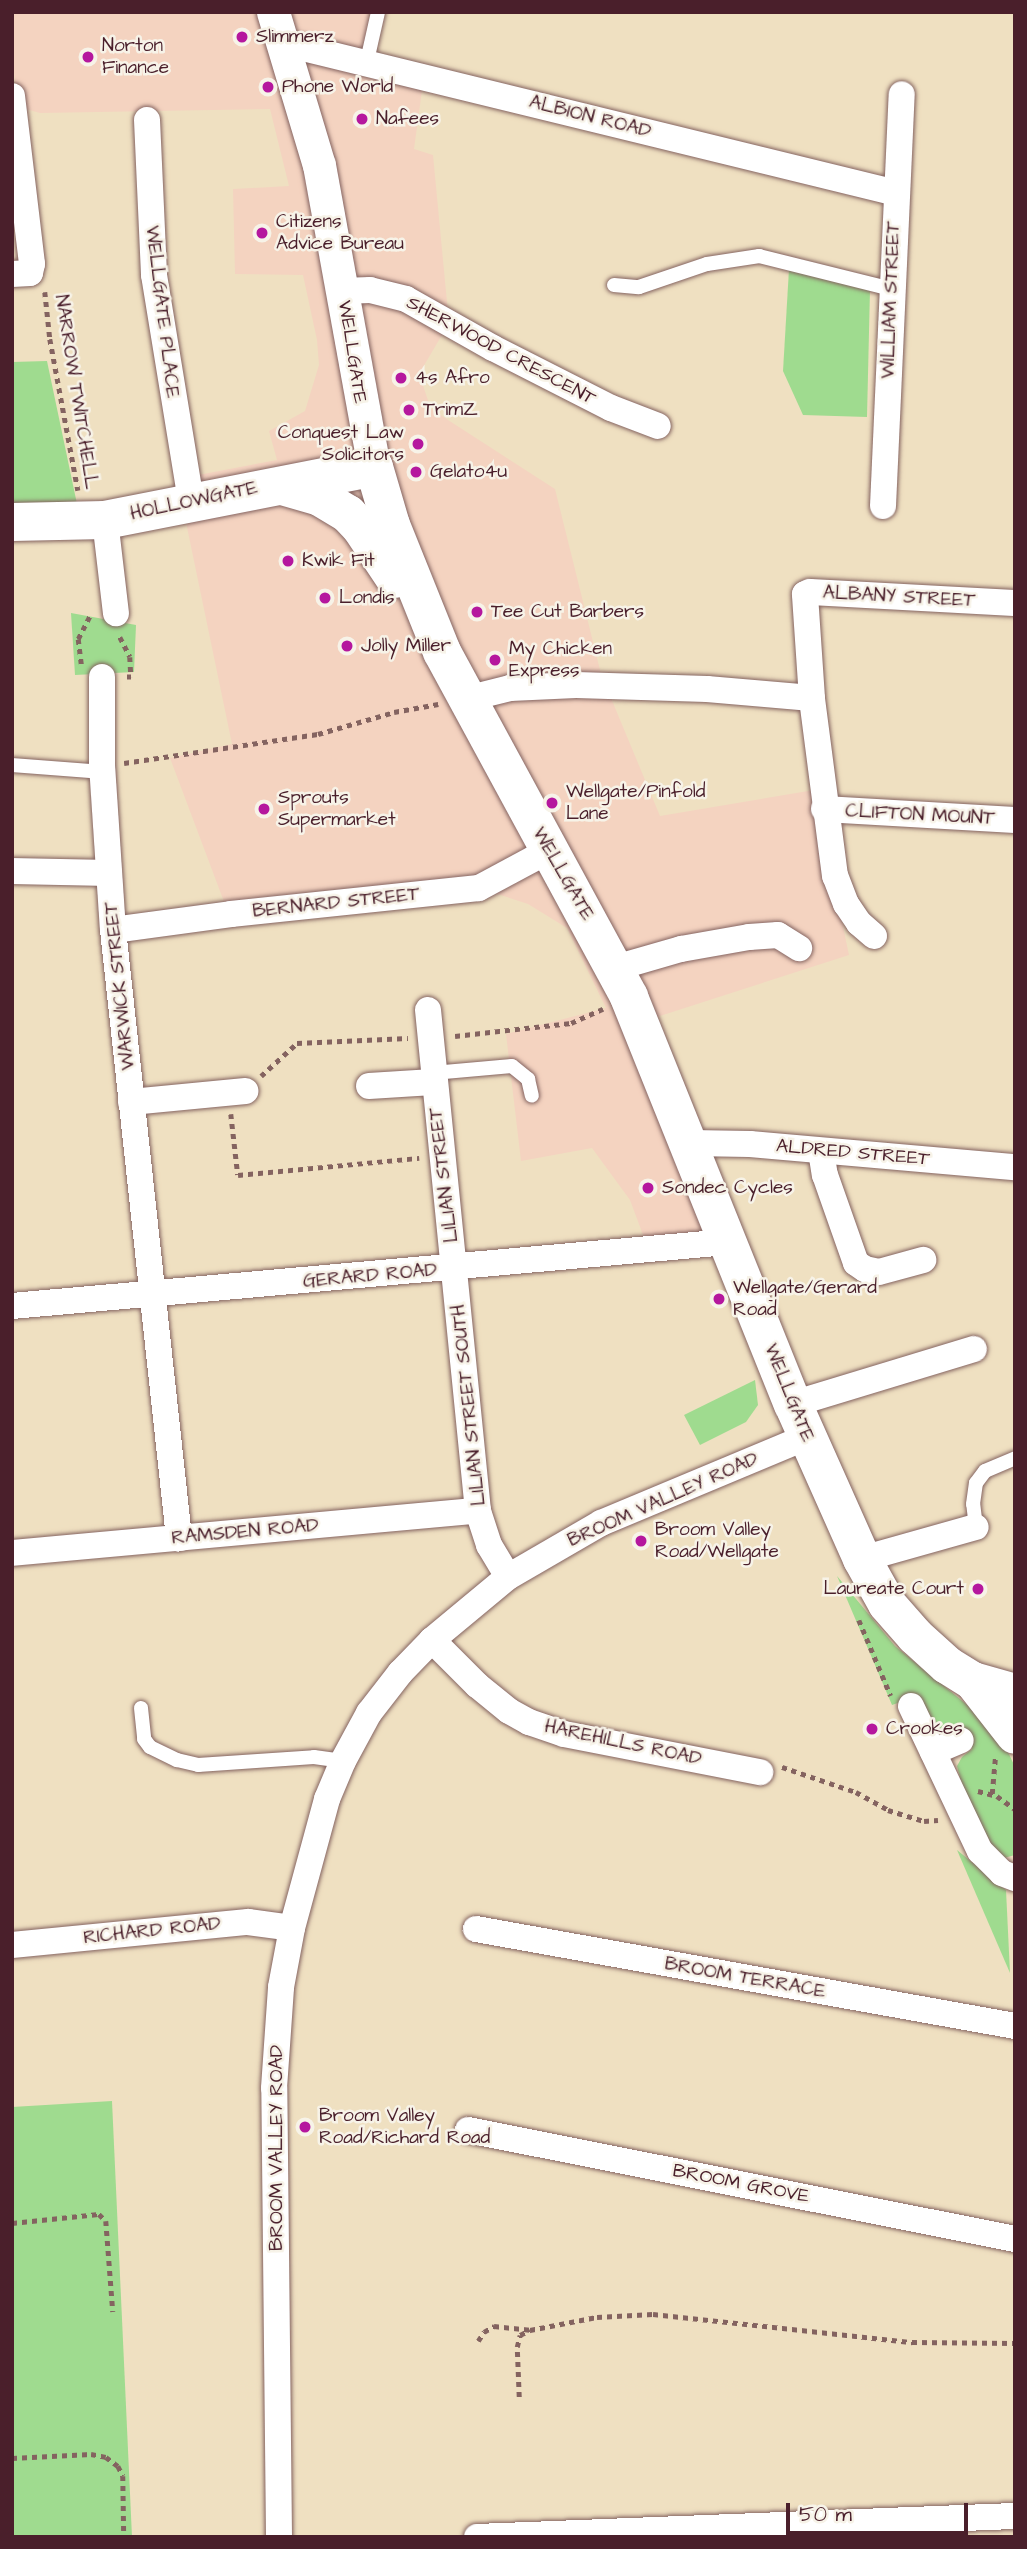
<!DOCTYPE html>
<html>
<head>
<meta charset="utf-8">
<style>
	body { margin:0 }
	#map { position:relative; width:1027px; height:2549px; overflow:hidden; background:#efe0c1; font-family:"Architects Daughter",sans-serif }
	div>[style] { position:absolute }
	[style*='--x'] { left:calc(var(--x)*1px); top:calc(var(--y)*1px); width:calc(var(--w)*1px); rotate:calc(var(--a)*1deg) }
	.built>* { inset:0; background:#f4d3c0 }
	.green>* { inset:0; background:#9fdb8f }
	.path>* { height:4.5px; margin-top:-2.25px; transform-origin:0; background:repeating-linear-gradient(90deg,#846360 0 5px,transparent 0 10px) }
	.roads { filter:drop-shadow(0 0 2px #846360) drop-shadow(0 0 2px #846360) }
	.service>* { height:14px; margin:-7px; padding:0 7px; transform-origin:7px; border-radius:7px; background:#fff }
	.minor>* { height:26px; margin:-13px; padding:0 13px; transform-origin:13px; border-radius:13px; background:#fff }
	.tertiary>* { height:33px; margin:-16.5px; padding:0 16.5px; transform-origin:16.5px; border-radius:16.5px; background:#fff }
	.primary>* { height:38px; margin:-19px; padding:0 19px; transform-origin:19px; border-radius:19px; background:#fff }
	.dots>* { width:19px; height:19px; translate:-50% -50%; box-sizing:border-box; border:4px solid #f7f3e8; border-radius:50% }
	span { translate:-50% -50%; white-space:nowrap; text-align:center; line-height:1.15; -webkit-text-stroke:5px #f7f3e8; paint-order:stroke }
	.poi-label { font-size:19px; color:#4a1f2b }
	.left { translate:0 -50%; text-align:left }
	.right { translate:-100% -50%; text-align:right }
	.street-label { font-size:19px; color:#4a1f2b }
	.frame { position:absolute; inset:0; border:14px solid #4a1f2b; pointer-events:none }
	.scale { position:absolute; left:786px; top:2503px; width:182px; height:32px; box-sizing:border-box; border:4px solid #4a1f2b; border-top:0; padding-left:9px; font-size:21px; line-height:24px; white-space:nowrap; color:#4a1f2b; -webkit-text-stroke:5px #f7f3e8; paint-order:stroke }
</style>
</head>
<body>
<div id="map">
	<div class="built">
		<div style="clip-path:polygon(12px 12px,369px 12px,367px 61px,424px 76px,414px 149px,433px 155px,449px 323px,419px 374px,431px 409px,555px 489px,601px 674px,660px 816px,814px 790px,849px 955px,632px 1025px,723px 1250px,652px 1259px,630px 1200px,592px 1148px,521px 1161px,506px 1034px,606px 1008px,567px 928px,528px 904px,479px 888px,229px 915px,170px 758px,232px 744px,177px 479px,277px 460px,269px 431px,305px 411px,319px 365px,317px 340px,303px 275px,235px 274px,233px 189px,289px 186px,270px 109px,40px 113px,19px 107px,12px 59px)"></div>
	</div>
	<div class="green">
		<div style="clip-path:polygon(789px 269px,870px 289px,867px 417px,803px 415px,783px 371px)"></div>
		<div style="clip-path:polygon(47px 361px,77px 504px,12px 504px,12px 362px)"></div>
		<div style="clip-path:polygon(71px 613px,136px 625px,134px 672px,75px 675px)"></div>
		<div style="clip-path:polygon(755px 1380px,758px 1405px,746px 1422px,700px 1445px,684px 1415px)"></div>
		<div style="clip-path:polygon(837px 1576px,895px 1646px,982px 1717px,1002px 1739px,1015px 1767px,1015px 1855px,1004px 1858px,994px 1850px,963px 1790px,957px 1766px,962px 1757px,972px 1749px,964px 1732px,950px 1735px,937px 1728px,918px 1696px,892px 1705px)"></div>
		<div style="clip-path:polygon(957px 1850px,1006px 1890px,1010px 1973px)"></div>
		<div style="clip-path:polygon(112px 2101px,132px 2537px,12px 2537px,12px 2107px)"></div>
	</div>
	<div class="path">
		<div style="--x:45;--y:292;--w:47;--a:83.9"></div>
		<div style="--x:50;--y:339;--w:154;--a:79.5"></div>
		<div style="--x:120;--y:637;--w:22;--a:63"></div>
		<div style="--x:130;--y:657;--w:20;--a:87"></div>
		<div style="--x:131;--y:677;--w:4;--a:180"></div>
		<div style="--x:81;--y:664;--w:25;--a:-97"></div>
		<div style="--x:78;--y:639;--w:29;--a:-63"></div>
		<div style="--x:124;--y:763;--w:196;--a:-8.5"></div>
		<div style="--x:318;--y:734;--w:79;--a:-16.1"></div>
		<div style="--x:394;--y:712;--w:45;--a:-10.3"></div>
		<div style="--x:455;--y:1036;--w:117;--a:-6.4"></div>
		<div style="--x:571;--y:1023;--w:35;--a:-24"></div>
		<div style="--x:261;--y:1076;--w:49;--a:-42.5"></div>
		<div style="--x:297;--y:1043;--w:111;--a:-2.6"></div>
		<div style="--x:231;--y:1114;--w:61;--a:83.5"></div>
		<div style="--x:238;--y:1175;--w:182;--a:-5.4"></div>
		<div style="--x:859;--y:1620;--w:82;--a:67.2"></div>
		<div style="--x:782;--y:1767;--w:78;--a:18.7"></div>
		<div style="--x:856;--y:1792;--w:37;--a:29"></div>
		<div style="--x:888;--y:1810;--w:38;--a:17"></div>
		<div style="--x:924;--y:1821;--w:14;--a:-4"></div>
		<div style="--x:978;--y:1791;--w:20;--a:15"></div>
		<div style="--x:997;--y:1796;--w:22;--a:36"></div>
		<div style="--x:992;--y:1794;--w:37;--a:-85"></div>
		<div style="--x:12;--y:2223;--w:87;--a:-5.9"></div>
		<div style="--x:99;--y:2214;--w:10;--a:45"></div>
		<div style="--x:106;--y:2221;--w:91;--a:85.6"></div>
		<div style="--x:478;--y:2341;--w:11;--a:-56"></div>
		<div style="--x:484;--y:2332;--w:12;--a:-31"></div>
		<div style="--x:494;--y:2326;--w:36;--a:6"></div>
		<div style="--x:530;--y:2330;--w:68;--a:-11"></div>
		<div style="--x:597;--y:2317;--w:56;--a:-3.1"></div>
		<div style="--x:653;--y:2314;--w:261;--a:6.2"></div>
		<div style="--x:912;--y:2342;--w:103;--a:0.6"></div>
		<div style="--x:519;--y:2397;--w:50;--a:-92.3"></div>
		<div style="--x:517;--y:2347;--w:12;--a:-76"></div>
		<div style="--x:520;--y:2335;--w:11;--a:-27"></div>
		<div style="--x:12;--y:2458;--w:79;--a:-2.9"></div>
		<div style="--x:91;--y:2454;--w:15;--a:11"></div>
		<div style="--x:106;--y:2457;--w:15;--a:37"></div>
		<div style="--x:118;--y:2466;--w:11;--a:63"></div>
		<div style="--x:123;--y:2476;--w:61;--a:89.1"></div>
	</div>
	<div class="roads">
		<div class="service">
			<div style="--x:367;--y:61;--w:50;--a:-77.3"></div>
			<div style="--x:614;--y:285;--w:25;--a:5"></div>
			<div style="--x:639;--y:287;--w:72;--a:-18.7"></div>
			<div style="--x:707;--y:264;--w:53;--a:-8.7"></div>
			<div style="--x:759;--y:256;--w:136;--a:14"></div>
			<div style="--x:12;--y:765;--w:91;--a:4.4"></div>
			<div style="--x:433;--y:1073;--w:79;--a:-5.1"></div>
			<div style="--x:512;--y:1066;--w:21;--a:39"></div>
			<div style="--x:528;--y:1079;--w:17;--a:77"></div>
			<div style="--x:976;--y:1527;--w:23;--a:-97"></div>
			<div style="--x:973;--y:1504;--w:21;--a:-82"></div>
			<div style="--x:976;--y:1483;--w:15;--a:-53"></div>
			<div style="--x:985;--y:1471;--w:33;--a:-23"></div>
			<div style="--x:141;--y:1708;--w:31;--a:84"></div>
			<div style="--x:144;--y:1739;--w:10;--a:53"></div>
			<div style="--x:150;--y:1747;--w:30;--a:26"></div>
			<div style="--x:177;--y:1760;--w:22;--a:13"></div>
			<div style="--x:198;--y:1765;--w:116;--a:-3.9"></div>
			<div style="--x:314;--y:1757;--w:29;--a:8"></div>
		</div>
		<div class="minor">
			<div style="--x:283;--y:43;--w:631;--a:13.75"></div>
			<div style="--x:12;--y:96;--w:169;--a:83.2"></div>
			<div style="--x:32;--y:264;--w:9;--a:103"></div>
			<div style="--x:30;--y:273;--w:18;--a:177"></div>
			<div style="--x:147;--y:120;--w:155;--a:87.4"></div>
			<div style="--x:154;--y:275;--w:230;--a:80.7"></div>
			<div style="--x:342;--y:291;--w:28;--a:-2"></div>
			<div style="--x:370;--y:290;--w:37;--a:14"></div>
			<div style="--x:406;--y:299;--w:100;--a:29.4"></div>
			<div style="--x:493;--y:348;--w:132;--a:27"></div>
			<div style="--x:611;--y:408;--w:50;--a:21"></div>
			<div style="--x:883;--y:506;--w:412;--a:-87.4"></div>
			<div style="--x:105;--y:520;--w:94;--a:83.3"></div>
			<div style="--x:102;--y:677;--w:88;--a:90"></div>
			<div style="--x:102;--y:765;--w:165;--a:86.2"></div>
			<div style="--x:113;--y:930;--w:612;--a:83.8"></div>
			<div style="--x:466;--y:699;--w:45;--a:-14"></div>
			<div style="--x:510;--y:688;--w:66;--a:-2.6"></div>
			<div style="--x:576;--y:685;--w:131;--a:1.7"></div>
			<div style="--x:707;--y:689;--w:105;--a:4.9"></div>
			<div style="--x:824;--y:809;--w:191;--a:3.3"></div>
			<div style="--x:12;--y:871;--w:97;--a:1.2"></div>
			<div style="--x:113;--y:930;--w:119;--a:-7.7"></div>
			<div style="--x:231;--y:914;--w:249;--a:-6"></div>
			<div style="--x:479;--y:888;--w:81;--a:-28.2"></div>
			<div style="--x:874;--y:936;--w:20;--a:-139"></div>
			<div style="--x:859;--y:923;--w:23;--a:-124"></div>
			<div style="--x:846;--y:904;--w:30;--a:-111"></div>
			<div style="--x:835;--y:876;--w:179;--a:-97.4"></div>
			<div style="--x:812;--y:698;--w:104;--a:-93.9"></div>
			<div style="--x:805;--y:594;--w:5;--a:-22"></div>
			<div style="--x:810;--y:592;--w:205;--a:3.1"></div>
			<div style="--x:615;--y:968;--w:69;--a:-16.1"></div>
			<div style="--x:681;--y:949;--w:69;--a:-10"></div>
			<div style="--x:749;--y:937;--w:29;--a:-4"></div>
			<div style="--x:778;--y:935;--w:25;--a:32"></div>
			<div style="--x:428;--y:1010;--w:503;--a:84.3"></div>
			<div style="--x:478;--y:1511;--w:36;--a:72"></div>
			<div style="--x:489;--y:1545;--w:37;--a:59"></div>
			<div style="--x:369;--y:1086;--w:64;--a:-3.6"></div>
			<div style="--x:131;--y:1102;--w:115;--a:-5.5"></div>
			<div style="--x:691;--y:1143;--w:59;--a:1"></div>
			<div style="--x:750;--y:1144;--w:266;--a:5"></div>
			<div style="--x:821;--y:1151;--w:24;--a:81"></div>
			<div style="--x:825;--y:1175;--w:93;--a:70.6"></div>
			<div style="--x:856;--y:1263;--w:11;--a:34"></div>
			<div style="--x:865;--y:1269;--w:14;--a:12"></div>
			<div style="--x:879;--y:1272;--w:46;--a:-15.3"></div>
			<div style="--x:12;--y:1306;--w:719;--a:-5.11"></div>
			<div style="--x:793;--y:1404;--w:189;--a:-16.9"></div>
			<div style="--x:12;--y:1553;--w:468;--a:-5.2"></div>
			<div style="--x:862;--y:1559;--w:118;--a:-15.7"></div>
			<div style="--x:432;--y:1640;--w:64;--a:45"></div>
			<div style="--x:477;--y:1685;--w:41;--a:39.1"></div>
			<div style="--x:509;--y:1711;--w:23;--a:29"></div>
			<div style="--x:529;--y:1722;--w:37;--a:19"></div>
			<div style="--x:564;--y:1734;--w:200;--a:11"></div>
			<div style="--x:911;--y:1706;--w:161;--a:64.6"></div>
			<div style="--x:980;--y:1851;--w:31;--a:45"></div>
			<div style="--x:1002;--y:1873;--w:14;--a:21"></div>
			<div style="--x:933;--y:1752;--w:30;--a:-23"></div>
			<div style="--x:476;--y:1929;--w:548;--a:10.2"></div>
			<div style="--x:12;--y:1945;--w:237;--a:-5.6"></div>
			<div style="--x:248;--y:1922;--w:44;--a:7.8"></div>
			<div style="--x:468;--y:2130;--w:558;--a:11.27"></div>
			<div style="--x:279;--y:2537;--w:449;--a:-90.6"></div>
			<div style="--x:274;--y:2088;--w:101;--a:-86"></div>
			<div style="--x:281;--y:1987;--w:60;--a:-79.4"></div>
			<div style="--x:292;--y:1928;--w:134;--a:-74.8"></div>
			<div style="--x:327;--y:1799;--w:41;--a:-67.2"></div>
			<div style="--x:343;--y:1761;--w:55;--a:-61.6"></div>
			<div style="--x:369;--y:1713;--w:51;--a:-52.2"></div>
			<div style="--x:400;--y:1673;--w:46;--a:-45.9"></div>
			<div style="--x:432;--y:1640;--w:99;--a:-39.7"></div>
			<div style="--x:508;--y:1577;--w:108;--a:-30.1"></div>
			<div style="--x:601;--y:1523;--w:223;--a:-22.7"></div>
			<div style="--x:477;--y:2537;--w:538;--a:-2.24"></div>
		</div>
		<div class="tertiary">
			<div style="--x:273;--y:12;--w:160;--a:73.3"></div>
			<div style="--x:319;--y:165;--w:307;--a:79.7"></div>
		</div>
		<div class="primary">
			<div style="--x:282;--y:486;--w:37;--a:16"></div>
			<div style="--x:318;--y:496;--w:35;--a:31"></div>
			<div style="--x:348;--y:514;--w:19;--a:47"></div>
			<div style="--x:361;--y:528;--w:61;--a:56.3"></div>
			<div style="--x:12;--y:522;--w:93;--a:-1.2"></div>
			<div style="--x:105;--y:520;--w:274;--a:-11.1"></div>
			<div style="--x:374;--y:467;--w:60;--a:73.7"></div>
			<div style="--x:391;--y:525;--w:137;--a:68.1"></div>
			<div style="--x:442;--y:652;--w:392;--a:61.5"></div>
			<div style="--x:629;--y:997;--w:439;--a:68.1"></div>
			<div style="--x:793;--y:1404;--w:170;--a:66"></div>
			<div style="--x:862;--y:1559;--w:51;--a:60.9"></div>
			<div style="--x:887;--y:1604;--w:43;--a:48.8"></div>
			<div style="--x:915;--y:1636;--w:43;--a:42.2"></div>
			<div style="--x:947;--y:1665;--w:31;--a:32"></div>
			<div style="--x:973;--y:1681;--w:44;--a:15.9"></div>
			<div style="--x:973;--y:1681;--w:68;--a:52.1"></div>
		</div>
	</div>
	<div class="dots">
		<div style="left:242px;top:37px;background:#b5179e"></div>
		<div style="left:88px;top:57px;background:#b5179e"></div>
		<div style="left:268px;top:87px;background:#b5179e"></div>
		<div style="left:362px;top:119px;background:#b5179e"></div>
		<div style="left:262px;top:233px;background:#b5179e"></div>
		<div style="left:401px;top:378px;background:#b5179e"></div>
		<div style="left:409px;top:410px;background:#b5179e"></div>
		<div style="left:418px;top:444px;background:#b5179e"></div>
		<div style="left:416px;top:472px;background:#b5179e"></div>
		<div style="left:288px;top:561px;background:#b5179e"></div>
		<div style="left:325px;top:598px;background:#b5179e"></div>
		<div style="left:477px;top:612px;background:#b5179e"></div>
		<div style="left:347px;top:646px;background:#b5179e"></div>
		<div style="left:495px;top:660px;background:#b5179e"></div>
		<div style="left:552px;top:803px;background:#b5179e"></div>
		<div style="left:264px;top:809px;background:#b5179e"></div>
		<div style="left:648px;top:1188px;background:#b5179e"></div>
		<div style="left:719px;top:1299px;background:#b5179e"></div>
		<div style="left:641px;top:1541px;background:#b5179e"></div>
		<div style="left:978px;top:1589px;background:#b5179e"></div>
		<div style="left:872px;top:1729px;background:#b5179e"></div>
		<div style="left:305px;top:2127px;background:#b5179e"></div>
	</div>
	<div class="poi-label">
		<span class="left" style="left:256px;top:37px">Slimmerz</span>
		<span class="left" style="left:102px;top:57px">Norton<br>Finance</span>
		<span class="left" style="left:282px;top:87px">Phone World</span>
		<span class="left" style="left:376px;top:119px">Nafees</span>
		<span class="left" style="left:276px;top:233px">Citizens<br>Advice Bureau</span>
		<span class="left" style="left:415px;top:378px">4s Afro</span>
		<span class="left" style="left:423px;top:410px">TrimZ</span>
		<span class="right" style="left:404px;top:444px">Conquest Law<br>Solicitors</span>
		<span class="left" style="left:430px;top:472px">Gelato4u</span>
		<span class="left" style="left:302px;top:561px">Kwik Fit</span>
		<span class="left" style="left:339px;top:598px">Londis</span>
		<span class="left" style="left:491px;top:612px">Tee Cut Barbers</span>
		<span class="left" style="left:361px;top:646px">Jolly Miller</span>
		<span class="left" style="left:509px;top:660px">My Chicken<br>Express</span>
		<span class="left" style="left:566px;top:803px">Wellgate/Pinfold<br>Lane</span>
		<span class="left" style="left:278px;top:809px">Sprouts<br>Supermarket</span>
		<span class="left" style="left:662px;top:1188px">Sondec Cycles</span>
		<span class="left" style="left:733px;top:1299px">Wellgate/Gerard<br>Road</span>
		<span class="left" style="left:655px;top:1541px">Broom Valley<br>Road/Wellgate</span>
		<span class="right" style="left:964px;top:1589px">Laureate Court</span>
		<span class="left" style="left:886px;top:1729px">Crookes</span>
		<span class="left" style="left:319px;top:2127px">Broom Valley<br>Road/Richard Road</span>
	</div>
	<div class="street-label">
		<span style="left:590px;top:117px;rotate:14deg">ALBION ROAD</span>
		<span style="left:891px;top:300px;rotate:-88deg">WILLIAM STREET</span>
		<span style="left:162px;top:312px;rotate:83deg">WELLGATE PLACE</span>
		<span style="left:501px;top:351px;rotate:28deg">SHERWOOD CRESCENT</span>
		<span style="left:352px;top:352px;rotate:81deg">WELLGATE</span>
		<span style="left:76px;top:392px;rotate:81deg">NARROW TWITCHELL</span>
		<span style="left:194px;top:501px;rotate:-12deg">HOLLOWGATE</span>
		<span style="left:899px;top:597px;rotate:3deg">ALBANY STREET</span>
		<span style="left:920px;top:815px;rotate:3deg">CLIFTON MOUNT</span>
		<span style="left:563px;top:874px;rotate:60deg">WELLGATE</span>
		<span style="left:336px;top:903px;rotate:-6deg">BERNARD STREET</span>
		<span style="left:120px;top:986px;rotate:-96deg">WARWICK STREET</span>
		<span style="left:853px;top:1153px;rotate:5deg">ALDRED STREET</span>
		<span style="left:444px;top:1175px;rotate:-97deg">LILIAN STREET</span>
		<span style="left:370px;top:1276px;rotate:-5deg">GERARD ROAD</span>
		<span style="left:789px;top:1393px;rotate:68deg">WELLGATE</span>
		<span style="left:469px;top:1405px;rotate:-96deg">LILIAN STREET SOUTH</span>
		<span style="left:663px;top:1500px;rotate:-24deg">BROOM VALLEY ROAD</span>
		<span style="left:245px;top:1532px;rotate:-5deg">RAMSDEN ROAD</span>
		<span style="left:623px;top:1743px;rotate:12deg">HAREHILLS ROAD</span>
		<span style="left:152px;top:1931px;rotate:-6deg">RICHARD ROAD</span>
		<span style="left:745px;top:1978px;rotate:10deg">BROOM TERRACE</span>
		<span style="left:277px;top:2148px;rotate:-90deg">BROOM VALLEY ROAD</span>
		<span style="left:741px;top:2184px;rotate:11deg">BROOM GROVE</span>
	</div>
	<div class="frame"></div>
	<div class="scale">50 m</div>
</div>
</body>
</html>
